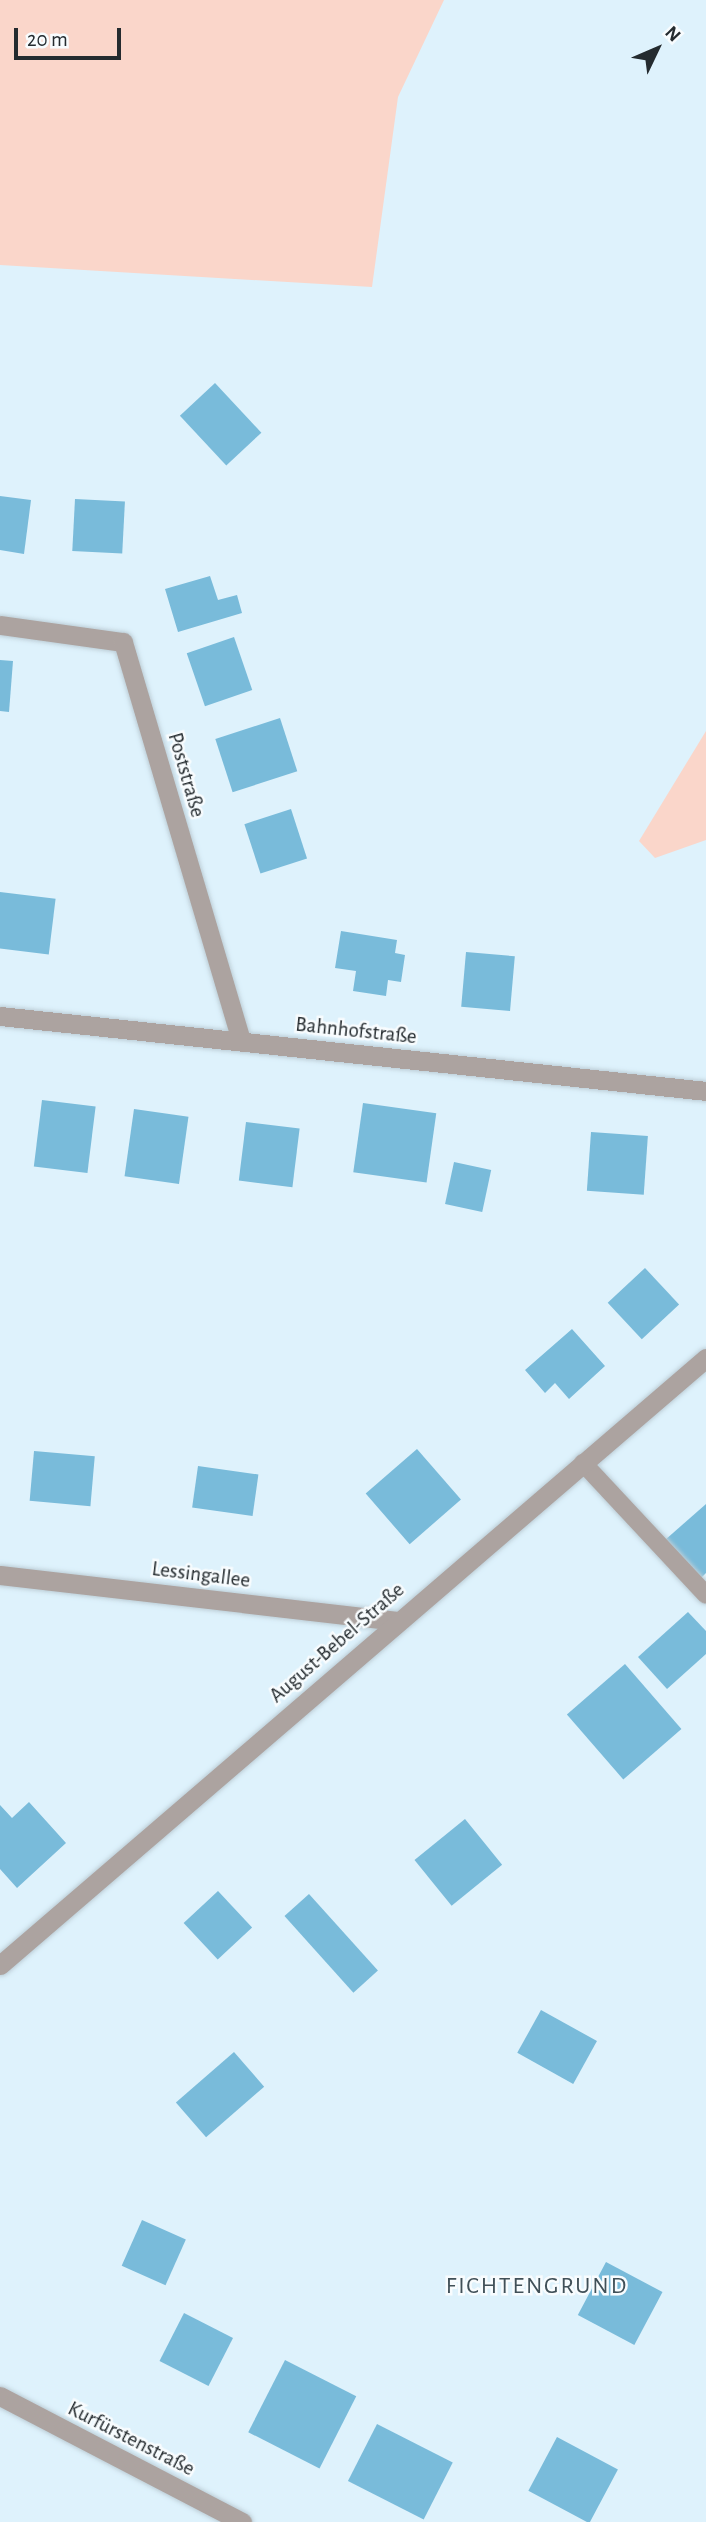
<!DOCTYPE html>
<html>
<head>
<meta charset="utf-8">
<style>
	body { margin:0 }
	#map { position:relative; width:706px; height:2522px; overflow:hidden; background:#def2fc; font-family:"Alegreya Sans",sans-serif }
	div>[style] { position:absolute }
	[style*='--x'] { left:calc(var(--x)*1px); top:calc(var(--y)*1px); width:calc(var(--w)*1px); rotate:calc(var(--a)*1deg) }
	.green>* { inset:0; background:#fad6ca }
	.building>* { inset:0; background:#79bbda; transform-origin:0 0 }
	.roads { filter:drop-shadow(0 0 2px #bdced7) drop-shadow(0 0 2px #bdced7) }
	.service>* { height:18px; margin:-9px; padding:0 9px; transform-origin:9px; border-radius:9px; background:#aca3a0 }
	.minor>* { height:19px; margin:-9.5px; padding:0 9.5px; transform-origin:9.5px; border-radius:9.5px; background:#aca3a0 }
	span { translate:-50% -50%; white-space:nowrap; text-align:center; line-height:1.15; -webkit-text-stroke:5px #f8fcfe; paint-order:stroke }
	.street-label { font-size:21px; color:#242b2f }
	.quarter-label { font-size:24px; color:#405058; letter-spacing:2px }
	.north { position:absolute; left:622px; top:14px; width:70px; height:70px; -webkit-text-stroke:5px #f8fcfe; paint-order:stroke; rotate:46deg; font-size:19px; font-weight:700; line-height:28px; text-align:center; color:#242b2f }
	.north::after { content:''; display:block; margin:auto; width:24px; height:32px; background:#242b2f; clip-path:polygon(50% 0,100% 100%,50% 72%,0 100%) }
	.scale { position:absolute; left:14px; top:28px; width:107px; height:32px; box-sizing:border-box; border:4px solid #242b2f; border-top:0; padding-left:9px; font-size:21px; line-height:24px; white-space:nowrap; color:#242b2f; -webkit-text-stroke:5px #f8fcfe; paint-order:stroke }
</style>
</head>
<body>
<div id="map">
	<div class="green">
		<div style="clip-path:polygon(0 0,444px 0,398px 97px,372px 287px,0 265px)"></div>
		<div style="clip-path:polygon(706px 731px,706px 840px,655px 858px,639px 841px)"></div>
	</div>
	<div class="building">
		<div style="left:215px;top:383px;width:68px;height:48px;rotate:47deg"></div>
		<div style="clip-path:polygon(0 496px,31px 500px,24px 554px,0 550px)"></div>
		<div style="left:75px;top:499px;width:50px;height:52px;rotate:3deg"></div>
		<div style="clip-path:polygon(210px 576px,218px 600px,237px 595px,242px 613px,178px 632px,165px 589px)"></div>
		<div style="left:234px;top:637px;width:56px;height:50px;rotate:71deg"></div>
		<div style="clip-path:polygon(0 660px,13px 661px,9px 712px,0 711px)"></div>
		<div style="left:280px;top:718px;width:56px;height:68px;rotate:72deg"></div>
		<div style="left:291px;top:809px;width:52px;height:49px;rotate:72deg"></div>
		<div style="left:0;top:892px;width:56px;height:56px;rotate:7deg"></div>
		<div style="clip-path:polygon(341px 931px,397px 940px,395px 953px,405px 955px,401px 982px,388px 980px,386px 996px,353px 991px,356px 971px,335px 968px)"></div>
		<div style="left:466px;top:952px;width:49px;height:55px;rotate:5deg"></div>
		<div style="left:42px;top:1100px;width:54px;height:67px;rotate:7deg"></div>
		<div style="left:363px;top:1103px;width:74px;height:70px;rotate:8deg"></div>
		<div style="left:134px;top:1109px;width:55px;height:68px;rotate:8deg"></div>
		<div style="left:246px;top:1122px;width:54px;height:59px;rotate:7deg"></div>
		<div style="left:591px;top:1132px;width:57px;height:59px;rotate:4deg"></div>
		<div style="left:454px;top:1162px;width:38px;height:43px;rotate:12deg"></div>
		<div style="left:645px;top:1268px;width:50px;height:51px;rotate:47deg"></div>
		<div style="clip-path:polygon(572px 1329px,605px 1366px,569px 1399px,555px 1383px,545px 1393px,525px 1370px)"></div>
		<div style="left:417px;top:1449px;width:67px;height:68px;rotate:49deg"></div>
		<div style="left:34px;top:1451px;width:61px;height:50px;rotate:5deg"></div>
		<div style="left:198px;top:1466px;width:61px;height:42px;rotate:8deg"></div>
		<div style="clip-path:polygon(706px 1504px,706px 1573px,700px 1579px,665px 1540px)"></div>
		<div style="clip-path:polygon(688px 1612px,706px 1631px,706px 1654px,667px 1689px,638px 1657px)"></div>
		<div style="left:625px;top:1664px;width:86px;height:77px;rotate:49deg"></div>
		<div style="clip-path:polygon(29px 1802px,66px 1843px,17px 1888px,0 1869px,0 1805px,12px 1818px)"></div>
		<div style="left:465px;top:1819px;width:59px;height:65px;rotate:51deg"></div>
		<div style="left:218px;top:1891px;width:50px;height:47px;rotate:47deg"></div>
		<div style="left:309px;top:1894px;width:103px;height:33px;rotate:48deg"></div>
		<div style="left:541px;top:2010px;width:64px;height:49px;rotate:29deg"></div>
		<div style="left:234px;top:2052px;width:46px;height:77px;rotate:49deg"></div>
		<div style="left:142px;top:2220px;width:48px;height:50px;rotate:24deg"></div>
		<div style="left:606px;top:2262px;width:64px;height:60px;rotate:28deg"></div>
		<div style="left:184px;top:2313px;width:55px;height:54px;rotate:27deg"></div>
		<div style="left:285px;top:2360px;width:80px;height:81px;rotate:27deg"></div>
		<div style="left:377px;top:2424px;width:85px;height:64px;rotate:27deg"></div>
		<div style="left:557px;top:2437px;width:69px;height:61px;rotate:28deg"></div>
	</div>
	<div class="roads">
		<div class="service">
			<div style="--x:583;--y:1463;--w:180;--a:47"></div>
		</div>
		<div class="minor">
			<div style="--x:0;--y:625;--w:124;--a:7.9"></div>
			<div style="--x:123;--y:642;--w:416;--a:73.5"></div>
			<div style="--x:0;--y:1016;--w:710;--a:6.06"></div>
			<div style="--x:0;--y:1575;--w:400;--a:6.6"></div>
			<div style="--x:0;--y:1965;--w:931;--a:-40.69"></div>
			<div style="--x:0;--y:2396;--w:273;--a:27.5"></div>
		</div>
	</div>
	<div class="street-label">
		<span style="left:186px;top:775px;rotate:74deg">Poststraße</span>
		<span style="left:356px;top:1031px;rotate:6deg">Bahnhofstraße</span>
		<span style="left:201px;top:1575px;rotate:7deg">Lessingallee</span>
		<span style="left:337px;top:1643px;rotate:-41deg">August-Bebel-Straße</span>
		<span style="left:131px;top:2439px;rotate:27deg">Kurfürstenstraße</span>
	</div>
	<div class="quarter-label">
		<span style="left:537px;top:2287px">FICHTENGRUND</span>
	</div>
	<div class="north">N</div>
	<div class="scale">20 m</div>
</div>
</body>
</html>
